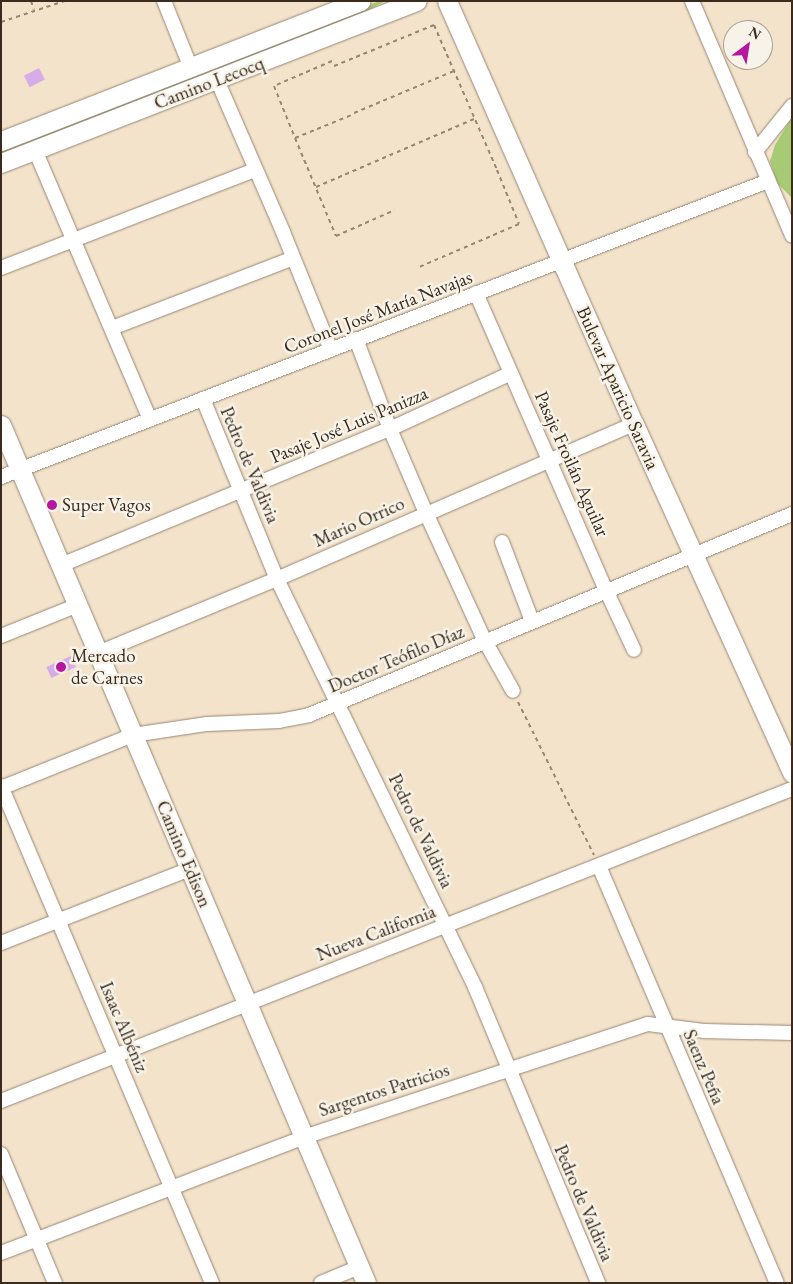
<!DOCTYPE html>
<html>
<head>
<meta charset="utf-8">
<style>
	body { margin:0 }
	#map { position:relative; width:793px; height:1284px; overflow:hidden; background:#f4e3cb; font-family:"EB Garamond",serif }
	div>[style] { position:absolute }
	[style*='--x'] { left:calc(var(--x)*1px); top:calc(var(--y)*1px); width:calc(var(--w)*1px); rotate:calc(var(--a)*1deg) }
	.green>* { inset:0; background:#a7cb74 }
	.building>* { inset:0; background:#d6ade6; transform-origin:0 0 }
	.path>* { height:2px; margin-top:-1px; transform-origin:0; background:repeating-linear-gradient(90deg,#988674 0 4px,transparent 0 8px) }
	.roads { filter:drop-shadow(0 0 1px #988674) drop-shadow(0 0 1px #988674) }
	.street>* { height:14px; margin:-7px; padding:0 7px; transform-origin:7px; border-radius:7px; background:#fff }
	.secondary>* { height:19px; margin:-9.5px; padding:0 9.5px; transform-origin:9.5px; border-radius:9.5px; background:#fff }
	.dots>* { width:14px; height:14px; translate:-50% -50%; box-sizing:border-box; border:2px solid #f7f3e8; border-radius:50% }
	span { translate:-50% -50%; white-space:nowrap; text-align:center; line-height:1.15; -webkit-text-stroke:5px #f7f3e8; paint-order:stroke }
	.street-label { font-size:19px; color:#3b2a1e }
	.poi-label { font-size:19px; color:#3b2a1e }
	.left { translate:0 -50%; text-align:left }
	.frame { position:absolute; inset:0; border:2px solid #3b2a1e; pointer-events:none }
	.north { position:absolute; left:723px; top:20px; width:50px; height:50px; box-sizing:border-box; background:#f7f3e8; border:1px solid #aca397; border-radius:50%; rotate:31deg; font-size:14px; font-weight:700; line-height:20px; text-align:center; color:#3b2a1e }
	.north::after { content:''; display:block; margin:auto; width:18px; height:22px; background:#b5179e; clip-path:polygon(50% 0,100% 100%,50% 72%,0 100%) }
</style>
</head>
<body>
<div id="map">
	<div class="green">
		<div style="clip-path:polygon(379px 1px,385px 1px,347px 22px,1px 156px,1px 148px)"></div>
		<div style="clip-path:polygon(792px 117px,792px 198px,777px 183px,770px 161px,775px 145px)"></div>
	</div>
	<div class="building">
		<div style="left:39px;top:68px;width:13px;height:17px;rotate:63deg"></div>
		<div style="left:71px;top:656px;width:12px;height:27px;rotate:66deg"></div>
	</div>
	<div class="path">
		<div style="--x:31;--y:1;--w:9;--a:72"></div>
		<div style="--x:1;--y:22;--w:67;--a:-18.2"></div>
		<div style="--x:332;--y:61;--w:63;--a:156.7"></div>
		<div style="--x:274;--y:86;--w:56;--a:68"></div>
		<div style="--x:295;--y:138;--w:106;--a:67.3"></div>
		<div style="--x:336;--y:236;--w:64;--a:-23.8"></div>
		<div style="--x:334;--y:66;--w:108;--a:-22.3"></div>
		<div style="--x:434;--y:25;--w:158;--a:66.5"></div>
		<div style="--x:497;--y:170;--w:58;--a:67.8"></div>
		<div style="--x:519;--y:224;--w:109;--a:156.7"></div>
		<div style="--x:354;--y:113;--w:108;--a:-22.8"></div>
		<div style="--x:295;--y:138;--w:64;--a:-22.1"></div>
		<div style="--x:316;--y:187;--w:172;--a:-23.3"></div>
		<div style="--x:518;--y:702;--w:171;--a:63.6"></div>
	</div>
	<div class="roads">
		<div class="street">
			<div style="--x:164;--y:1;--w:72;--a:68.1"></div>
			<div style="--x:692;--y:1;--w:255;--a:66.9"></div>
			<div style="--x:217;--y:80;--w:166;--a:66.5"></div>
			<div style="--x:283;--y:232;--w:127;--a:67.9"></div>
			<div style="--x:35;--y:150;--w:293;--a:66.9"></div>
			<div style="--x:755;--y:152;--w:59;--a:-51.2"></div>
			<div style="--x:1;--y:268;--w:272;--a:-21.1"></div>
			<div style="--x:476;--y:293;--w:324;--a:66.4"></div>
			<div style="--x:606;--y:590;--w:66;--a:65"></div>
			<div style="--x:112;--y:328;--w:194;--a:-21.1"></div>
			<div style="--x:356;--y:339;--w:96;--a:69.3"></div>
			<div style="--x:390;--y:429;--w:91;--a:66.8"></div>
			<div style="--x:426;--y:513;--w:141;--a:65.3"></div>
			<div style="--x:485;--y:641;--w:57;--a:60.8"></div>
			<div style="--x:203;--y:399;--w:195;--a:67.7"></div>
			<div style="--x:277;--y:579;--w:454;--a:64.1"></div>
			<div style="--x:475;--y:987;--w:321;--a:67.4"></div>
			<div style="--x:1;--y:477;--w:822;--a:-21.1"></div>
			<div style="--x:502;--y:542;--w:85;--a:69.2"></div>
			<div style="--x:61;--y:565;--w:356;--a:-22.5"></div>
			<div style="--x:390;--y:429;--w:133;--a:-24.8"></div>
			<div style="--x:1;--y:636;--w:83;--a:-21.9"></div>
			<div style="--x:98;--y:653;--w:194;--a:-22.5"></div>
			<div style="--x:277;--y:579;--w:389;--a:-23.5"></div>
			<div style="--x:1;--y:786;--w:540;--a:67"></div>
			<div style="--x:1;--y:788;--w:142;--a:-21.9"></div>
			<div style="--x:133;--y:735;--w:75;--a:-8.5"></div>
			<div style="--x:207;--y:724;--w:72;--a:-2.4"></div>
			<div style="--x:279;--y:721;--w:31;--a:-11"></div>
			<div style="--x:309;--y:715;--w:523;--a:-22.59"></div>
			<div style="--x:599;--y:866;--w:453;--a:66.9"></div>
			<div style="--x:1;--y:943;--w:203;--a:-21.4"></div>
			<div style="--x:1;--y:1101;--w:850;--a:-21.53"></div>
			<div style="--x:1;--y:1154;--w:140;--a:67.3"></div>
			<div style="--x:1;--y:1253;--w:324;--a:-20.9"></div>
			<div style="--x:304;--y:1137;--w:362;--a:-18.2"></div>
			<div style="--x:648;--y:1024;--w:56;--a:7.1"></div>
			<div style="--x:704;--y:1031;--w:88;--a:1.3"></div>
			<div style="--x:321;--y:1283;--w:41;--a:-22.8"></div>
		</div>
		<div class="secondary">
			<div style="--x:447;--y:1;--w:462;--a:66.2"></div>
			<div style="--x:634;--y:424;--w:383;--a:65.6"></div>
			<div style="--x:1;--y:141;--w:386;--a:-21.3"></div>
			<div style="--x:1;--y:163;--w:446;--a:-21.3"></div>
			<div style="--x:1;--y:425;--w:932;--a:66.95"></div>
		</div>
	</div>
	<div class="dots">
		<div style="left:52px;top:505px;background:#b5179e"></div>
		<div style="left:61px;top:667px;background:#b5179e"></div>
	</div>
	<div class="street-label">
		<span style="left:209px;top:83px;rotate:-21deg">Camino Lecocq</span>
		<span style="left:378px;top:312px;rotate:-21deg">Coronel José María Navajas</span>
		<span style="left:618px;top:388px;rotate:66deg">Bulevar Aparicio Saravia</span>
		<span style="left:349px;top:425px;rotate:-23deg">Pasaje José Luis Panizza</span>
		<span style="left:572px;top:464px;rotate:66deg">Pasaje Froilán Aguilar</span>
		<span style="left:250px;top:465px;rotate:67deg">Pedro de Valdivia</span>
		<span style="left:359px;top:522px;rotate:-24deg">Mario Orrico</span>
		<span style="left:396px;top:659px;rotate:-23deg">Doctor Teófilo Díaz</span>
		<span style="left:421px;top:831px;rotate:64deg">Pedro de Valdivia</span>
		<span style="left:184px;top:854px;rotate:67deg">Camino Edison</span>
		<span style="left:376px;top:933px;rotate:-21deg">Nueva California</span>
		<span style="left:124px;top:1027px;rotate:67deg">Isaac Albéniz</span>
		<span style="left:704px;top:1067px;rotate:67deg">Saenz Peña</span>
		<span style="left:384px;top:1090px;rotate:-18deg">Sargentos Patricios</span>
		<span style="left:584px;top:1203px;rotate:67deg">Pedro de Valdivia</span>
	</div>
	<div class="poi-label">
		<span class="left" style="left:62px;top:505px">Super Vagos</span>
		<span class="left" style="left:71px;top:667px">Mercado<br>de Carnes</span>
	</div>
	<div class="frame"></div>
	<div class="north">N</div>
</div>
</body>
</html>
